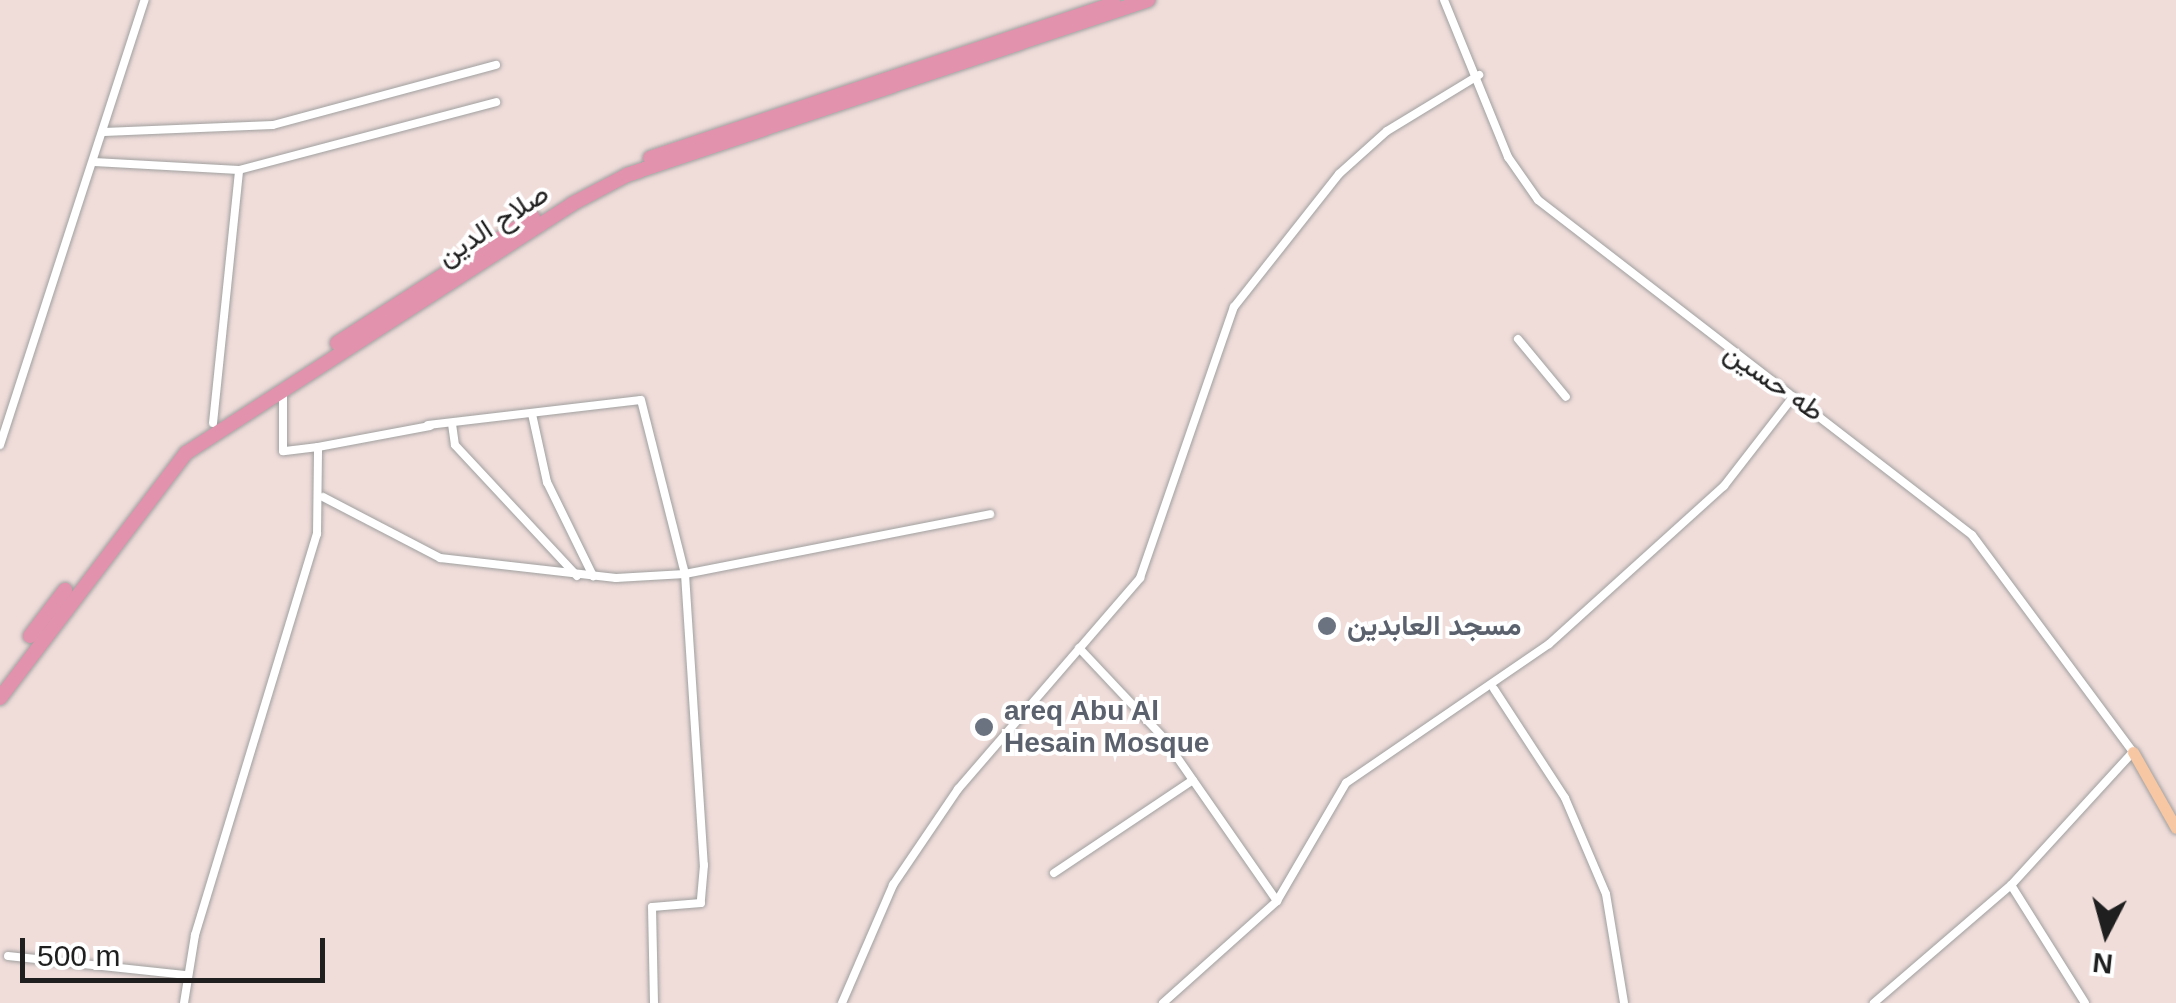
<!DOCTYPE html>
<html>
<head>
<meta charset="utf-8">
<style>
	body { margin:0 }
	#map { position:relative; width:2176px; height:1003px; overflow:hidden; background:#efebe6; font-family:Helvetica,Vazirmatn,sans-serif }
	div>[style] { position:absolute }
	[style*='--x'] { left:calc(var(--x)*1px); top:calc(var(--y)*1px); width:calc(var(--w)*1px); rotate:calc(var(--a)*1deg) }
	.military>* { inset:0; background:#f0ddda; transform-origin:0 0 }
	.roads { filter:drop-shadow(0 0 2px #a0a0a0) drop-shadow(0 0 2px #a0a0a0) }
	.minor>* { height:8px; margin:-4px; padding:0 4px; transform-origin:4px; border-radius:4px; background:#fff }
	.major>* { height:11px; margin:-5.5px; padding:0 5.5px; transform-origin:5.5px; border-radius:5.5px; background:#f7c6a3 }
	.highway>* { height:14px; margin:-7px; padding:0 7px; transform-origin:7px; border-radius:7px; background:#e292ad }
	.dots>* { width:28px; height:28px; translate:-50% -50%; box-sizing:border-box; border:5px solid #fff; border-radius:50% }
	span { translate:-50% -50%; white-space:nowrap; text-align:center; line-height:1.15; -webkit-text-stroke:8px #fff; paint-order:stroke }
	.street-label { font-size:28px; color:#1f1f1f }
	.worship-label { font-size:28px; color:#5b616d; font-weight:700 }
	.left { translate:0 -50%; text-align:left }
	.north { position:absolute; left:2056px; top:883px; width:100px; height:100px; -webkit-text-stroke:8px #fff; paint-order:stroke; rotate:186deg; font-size:28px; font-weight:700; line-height:40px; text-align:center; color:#1f1f1f }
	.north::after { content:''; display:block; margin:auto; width:35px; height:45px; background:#1f1f1f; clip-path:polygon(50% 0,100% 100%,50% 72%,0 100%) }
	.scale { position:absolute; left:20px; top:938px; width:305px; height:45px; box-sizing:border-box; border:5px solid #1f1f1f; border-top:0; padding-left:12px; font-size:30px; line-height:35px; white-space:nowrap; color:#1f1f1f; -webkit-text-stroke:8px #fff; paint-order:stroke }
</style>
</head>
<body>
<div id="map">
	<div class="military">
		<div style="left:0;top:0;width:2176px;height:1003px"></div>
	</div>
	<div class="roads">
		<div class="minor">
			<div style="--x:1444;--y:0;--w:170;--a:67.8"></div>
			<div style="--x:1508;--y:157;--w:52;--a:55.1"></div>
			<div style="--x:1538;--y:200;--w:548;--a:37.66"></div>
			<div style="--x:1972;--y:535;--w:270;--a:53.4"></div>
			<div style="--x:2133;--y:752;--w:180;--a:132.5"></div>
			<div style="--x:2011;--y:885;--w:181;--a:139.3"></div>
			<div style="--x:104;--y:132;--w:169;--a:-2.4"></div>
			<div style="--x:273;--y:125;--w:231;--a:-15.1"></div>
			<div style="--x:94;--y:162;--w:145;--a:3.2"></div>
			<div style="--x:239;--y:170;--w:266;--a:-14.8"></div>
			<div style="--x:1518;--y:339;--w:75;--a:50.4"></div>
			<div style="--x:532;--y:414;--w:70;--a:77.6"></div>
			<div style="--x:547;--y:482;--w:105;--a:63.9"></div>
			<div style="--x:213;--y:423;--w:254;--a:-84.1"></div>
			<div style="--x:452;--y:424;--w:21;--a:82"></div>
			<div style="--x:455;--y:445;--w:179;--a:47"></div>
			<div style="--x:428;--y:425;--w:214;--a:-6.7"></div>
			<div style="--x:641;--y:400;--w:179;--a:75.8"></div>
			<div style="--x:685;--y:574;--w:292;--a:86.3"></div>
			<div style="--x:704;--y:865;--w:38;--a:95"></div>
			<div style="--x:701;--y:903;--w:49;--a:175.3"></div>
			<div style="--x:652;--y:907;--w:96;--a:88.8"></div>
			<div style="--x:0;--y:445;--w:468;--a:-72"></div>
			<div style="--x:318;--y:447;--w:114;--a:-10.6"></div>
			<div style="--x:323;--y:497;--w:132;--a:27.5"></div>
			<div style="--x:440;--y:558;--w:177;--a:6.5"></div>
			<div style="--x:616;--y:578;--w:69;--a:-3.3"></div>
			<div style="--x:685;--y:574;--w:311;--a:-11.1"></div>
			<div style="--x:1079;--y:648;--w:122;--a:46.7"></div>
			<div style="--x:1163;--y:737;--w:200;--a:55.2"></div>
			<div style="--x:1494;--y:689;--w:130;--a:56.9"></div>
			<div style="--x:1565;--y:798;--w:104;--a:66.9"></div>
			<div style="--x:1606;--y:894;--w:110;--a:80.6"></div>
			<div style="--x:1054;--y:873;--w:167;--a:-33.8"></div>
			<div style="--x:2011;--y:885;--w:139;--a:57.9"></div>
			<div style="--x:8;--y:956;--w:180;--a:6.1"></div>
			<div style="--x:184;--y:1003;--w:69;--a:-80.8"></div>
			<div style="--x:195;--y:935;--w:419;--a:-73.1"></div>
			<div style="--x:317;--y:534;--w:87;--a:-89.3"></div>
			<div style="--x:318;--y:447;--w:35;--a:173"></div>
			<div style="--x:283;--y:451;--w:59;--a:-90"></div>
			<div style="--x:842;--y:1003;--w:129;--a:-66.6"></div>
			<div style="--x:893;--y:885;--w:116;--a:-55.9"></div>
			<div style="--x:958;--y:789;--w:279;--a:-49.2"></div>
			<div style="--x:1140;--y:578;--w:287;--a:-70.9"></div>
			<div style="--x:1234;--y:307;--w:169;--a:-51.7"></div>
			<div style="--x:1339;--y:174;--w:64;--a:-41.9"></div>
			<div style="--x:1387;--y:131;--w:108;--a:-31.3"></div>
			<div style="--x:1163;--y:1003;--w:153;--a:-41.8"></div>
			<div style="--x:1277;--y:901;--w:137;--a:-59.7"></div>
			<div style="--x:1346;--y:783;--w:246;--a:-34.4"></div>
			<div style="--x:1549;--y:644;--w:236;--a:-42.1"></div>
			<div style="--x:1724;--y:486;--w:113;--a:-52.2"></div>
		</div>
		<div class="major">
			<div style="--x:2133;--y:752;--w:87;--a:60.5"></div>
		</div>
		<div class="highway">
			<div style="--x:650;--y:158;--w:489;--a:-18.4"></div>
			<div style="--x:337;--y:343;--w:233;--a:-32.7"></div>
			<div style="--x:30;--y:636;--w:58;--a:-52.7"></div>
			<div style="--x:0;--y:698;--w:308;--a:-52.8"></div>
			<div style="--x:186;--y:453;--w:459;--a:-32.8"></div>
			<div style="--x:572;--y:204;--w:62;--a:-27.8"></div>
			<div style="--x:627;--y:175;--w:550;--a:-18.57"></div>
		</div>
	</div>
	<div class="dots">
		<div style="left:1327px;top:626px;background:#6b7280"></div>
		<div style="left:984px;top:727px;background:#6b7280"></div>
	</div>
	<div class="street-label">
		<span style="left:493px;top:225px;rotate:-33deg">صلاح الدين</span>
		<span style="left:1774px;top:382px;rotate:35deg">طه حسين</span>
	</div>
	<div class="worship-label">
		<span class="left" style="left:1347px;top:626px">مسجد العابدين</span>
		<span class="left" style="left:1004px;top:727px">areq Abu Al<br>Hesain Mosque</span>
	</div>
	<div class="north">N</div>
	<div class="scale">500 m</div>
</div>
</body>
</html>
